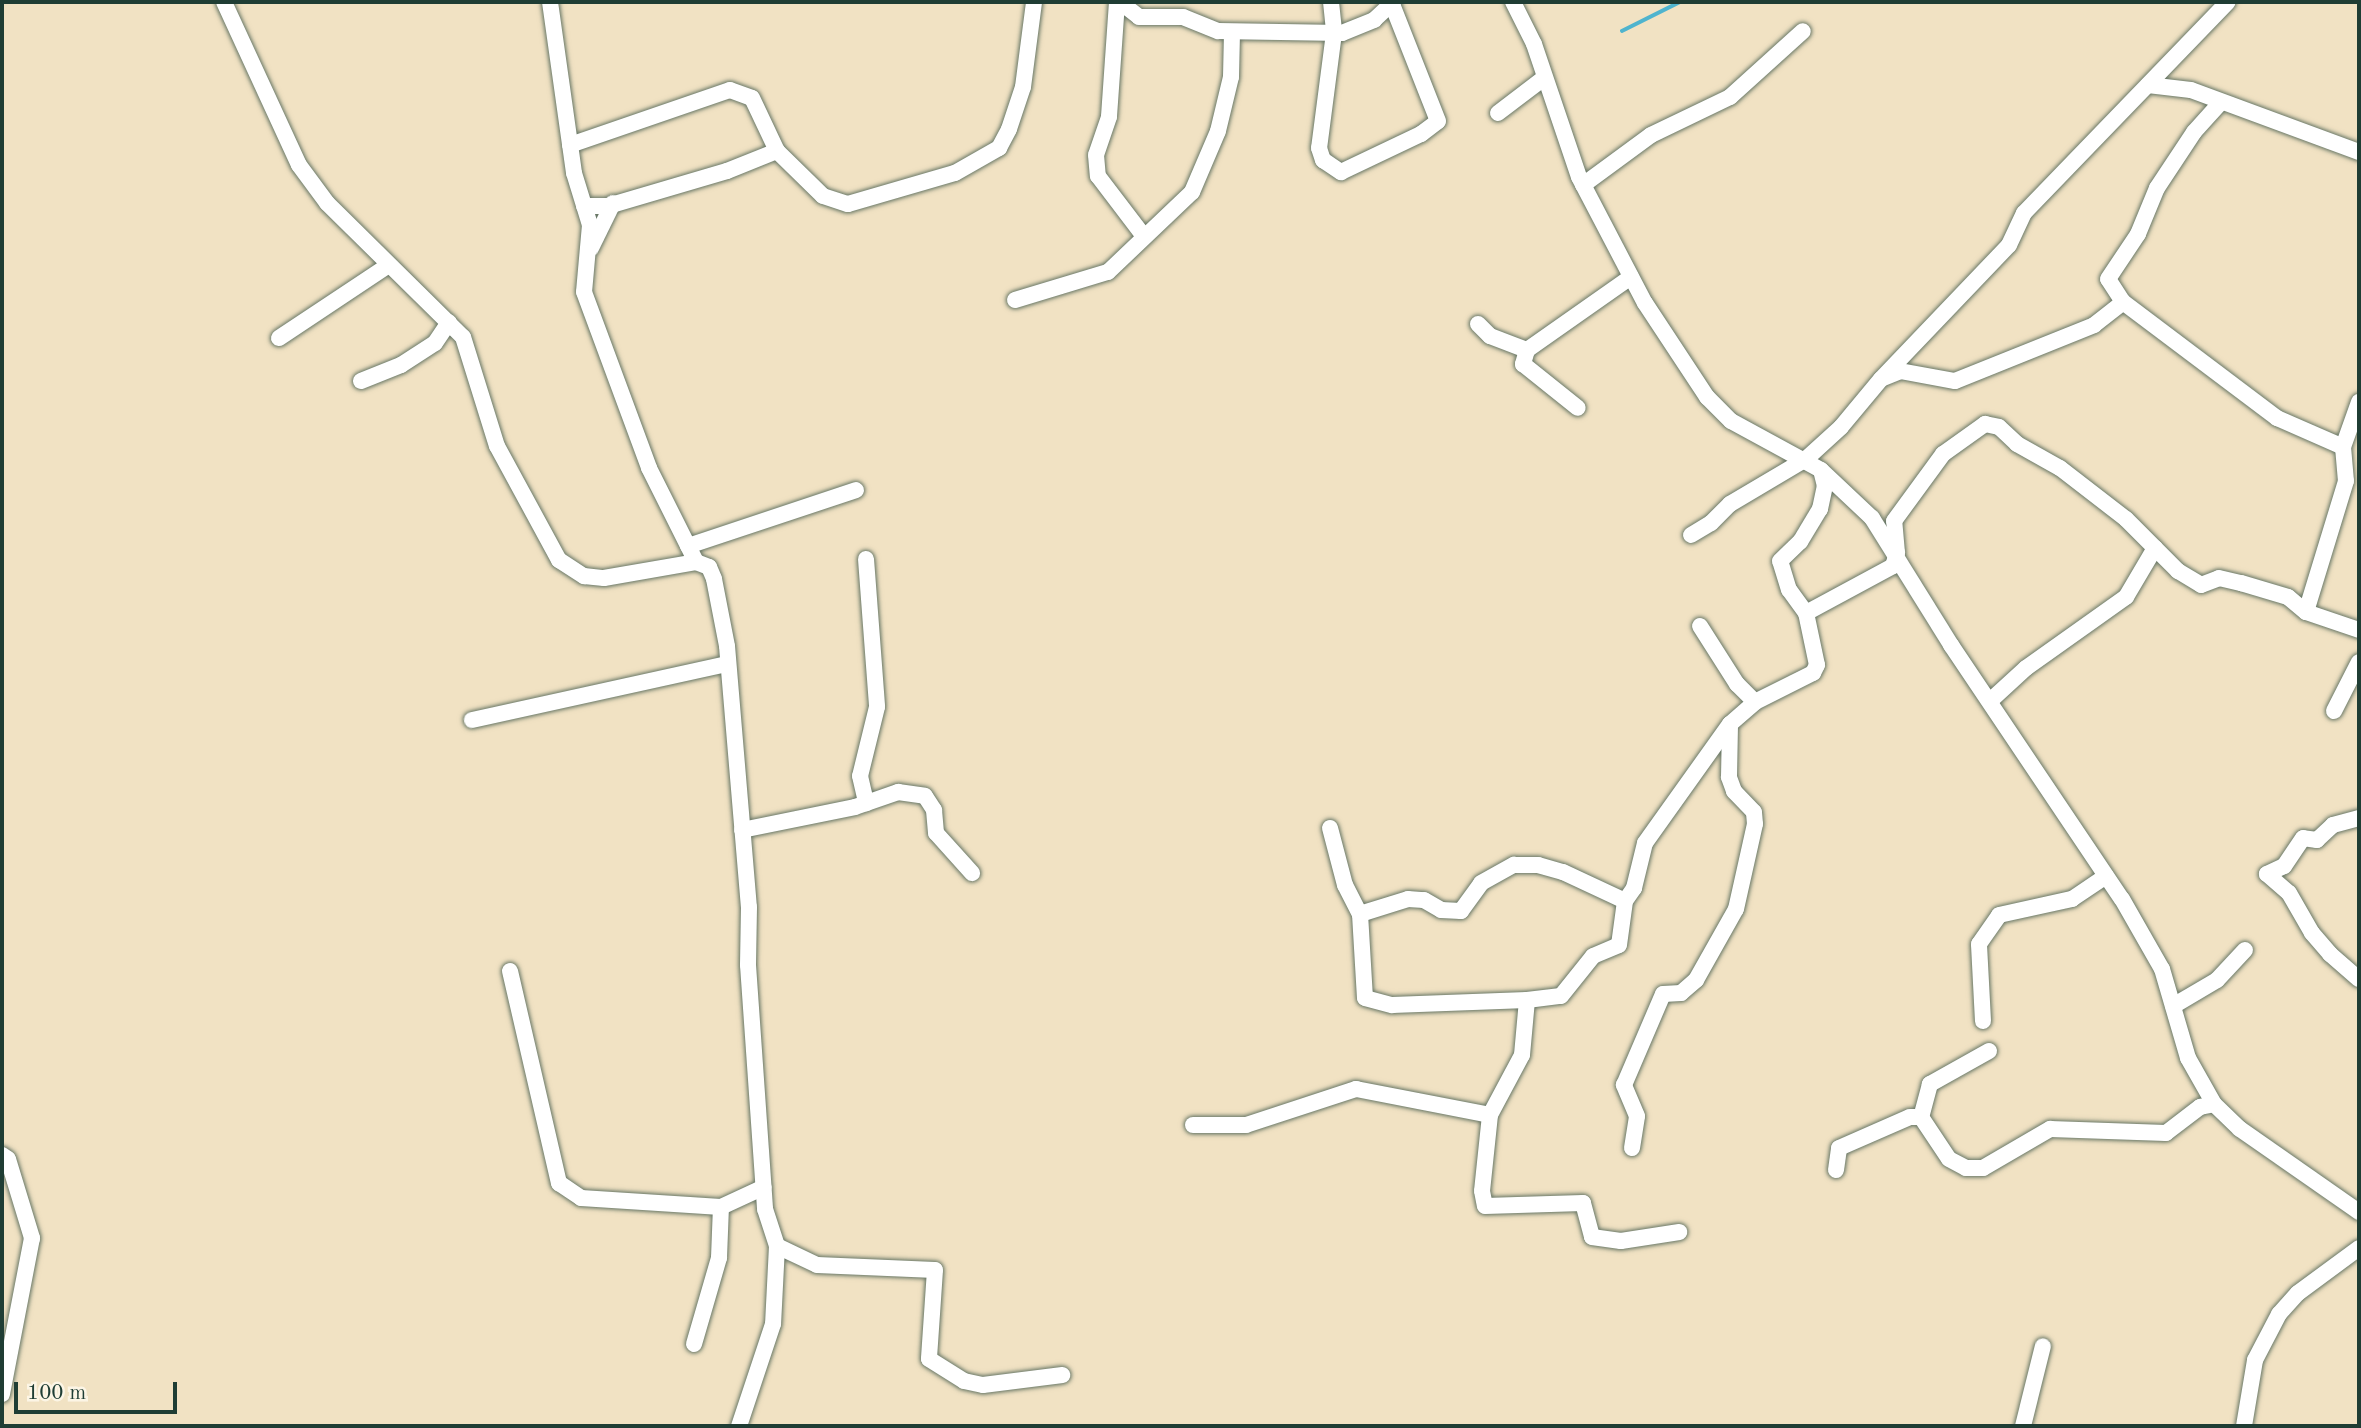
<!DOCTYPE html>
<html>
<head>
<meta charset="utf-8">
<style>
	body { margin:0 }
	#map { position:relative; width:2361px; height:1428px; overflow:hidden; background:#f1e2c3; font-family:"Old Standard TT",serif }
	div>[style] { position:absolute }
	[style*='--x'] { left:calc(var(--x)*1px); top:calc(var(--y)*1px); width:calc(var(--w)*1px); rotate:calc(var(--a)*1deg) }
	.stream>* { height:3.5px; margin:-1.75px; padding:0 1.75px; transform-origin:1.75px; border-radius:1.75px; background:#4fb4ce }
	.roads { filter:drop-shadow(0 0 2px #687766) drop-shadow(0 0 2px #687766) }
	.minor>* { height:16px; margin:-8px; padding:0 8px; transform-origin:8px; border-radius:8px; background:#fff }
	span { translate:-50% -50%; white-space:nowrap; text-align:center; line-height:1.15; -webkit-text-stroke:6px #fcf5e5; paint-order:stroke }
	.frame { position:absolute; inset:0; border:4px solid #1f3d34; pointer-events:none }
	.scale { position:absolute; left:14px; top:1382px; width:163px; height:32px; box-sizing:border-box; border:4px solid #1f3d34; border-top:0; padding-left:9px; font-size:21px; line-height:24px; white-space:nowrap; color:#1f3d34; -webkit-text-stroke:5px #fcf5e5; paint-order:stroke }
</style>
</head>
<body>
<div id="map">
	<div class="stream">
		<div style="--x:1622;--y:31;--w:65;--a:-26.6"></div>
	</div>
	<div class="roads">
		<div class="minor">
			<div style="--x:224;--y:2;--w:179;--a:65.3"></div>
			<div style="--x:299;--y:165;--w:47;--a:53.6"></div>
			<div style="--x:327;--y:203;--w:191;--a:44.6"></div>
			<div style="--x:463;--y:337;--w:114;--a:72.7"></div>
			<div style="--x:497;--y:446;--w:130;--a:61.5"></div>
			<div style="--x:559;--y:560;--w:30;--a:33"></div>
			<div style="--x:584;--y:576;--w:20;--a:6"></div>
			<div style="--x:604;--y:578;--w:93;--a:-9.9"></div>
			<div style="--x:696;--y:562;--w:14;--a:21"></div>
			<div style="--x:709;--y:567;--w:13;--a:67"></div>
			<div style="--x:714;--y:579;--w:68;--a:79"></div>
			<div style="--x:727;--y:646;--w:262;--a:85.2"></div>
			<div style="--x:749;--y:907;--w:58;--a:91"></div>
			<div style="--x:748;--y:965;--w:245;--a:86"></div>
			<div style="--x:765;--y:1209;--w:39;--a:72"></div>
			<div style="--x:777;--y:1246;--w:78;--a:92.9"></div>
			<div style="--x:773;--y:1324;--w:108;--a:108.4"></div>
			<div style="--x:550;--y:2;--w:173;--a:82"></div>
			<div style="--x:574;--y:173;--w:54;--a:72.9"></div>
			<div style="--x:590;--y:225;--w:67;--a:95.1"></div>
			<div style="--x:584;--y:292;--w:188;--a:69.7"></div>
			<div style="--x:649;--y:468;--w:105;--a:63.4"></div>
			<div style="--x:1117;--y:2;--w:115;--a:94"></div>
			<div style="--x:1109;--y:117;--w:40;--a:108.9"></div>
			<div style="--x:1096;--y:155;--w:21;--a:85"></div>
			<div style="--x:1098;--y:176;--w:74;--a:52.7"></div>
			<div style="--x:1120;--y:2;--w:24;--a:38"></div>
			<div style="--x:1139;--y:17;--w:44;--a:0"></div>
			<div style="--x:1183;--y:17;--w:38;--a:22"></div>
			<div style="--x:1218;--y:31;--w:124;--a:0.9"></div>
			<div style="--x:1342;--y:33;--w:35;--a:-22"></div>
			<div style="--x:1374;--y:20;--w:26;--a:-43"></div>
			<div style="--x:1331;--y:2;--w:31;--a:84"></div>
			<div style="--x:1334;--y:33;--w:116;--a:97.4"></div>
			<div style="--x:1319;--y:148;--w:13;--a:72"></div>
			<div style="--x:1323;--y:160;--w:22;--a:34"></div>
			<div style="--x:1341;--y:172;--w:89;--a:-25.4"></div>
			<div style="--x:1421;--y:134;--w:21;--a:-37"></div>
			<div style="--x:1438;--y:121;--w:126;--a:-111.5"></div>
			<div style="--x:1513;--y:2;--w:47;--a:63.4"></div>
			<div style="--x:1534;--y:44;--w:140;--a:71.3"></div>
			<div style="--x:1579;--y:177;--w:142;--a:62.4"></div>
			<div style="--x:1645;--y:303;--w:113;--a:56.6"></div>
			<div style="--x:1707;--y:397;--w:34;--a:45"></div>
			<div style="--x:1731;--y:421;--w:102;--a:28.6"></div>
			<div style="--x:1821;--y:470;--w:70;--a:43.3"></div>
			<div style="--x:1872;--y:518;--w:150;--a:58.1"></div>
			<div style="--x:1951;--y:645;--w:306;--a:56.1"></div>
			<div style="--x:2122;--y:899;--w:81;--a:60.3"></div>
			<div style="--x:2162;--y:969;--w:93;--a:73.7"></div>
			<div style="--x:2188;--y:1058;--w:53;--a:60.5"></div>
			<div style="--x:2214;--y:1104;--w:36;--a:44"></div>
			<div style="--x:2240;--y:1129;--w:145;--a:34.9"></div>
			<div style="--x:2148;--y:85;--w:43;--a:6.6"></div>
			<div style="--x:2191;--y:90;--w:179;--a:20.3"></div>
			<div style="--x:1498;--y:113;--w:58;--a:-37.3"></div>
			<div style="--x:570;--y:145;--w:169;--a:-19"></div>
			<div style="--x:730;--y:90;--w:23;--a:20"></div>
			<div style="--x:752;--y:98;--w:59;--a:64.7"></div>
			<div style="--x:777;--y:151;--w:64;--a:44.4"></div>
			<div style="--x:823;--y:196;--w:26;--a:18"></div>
			<div style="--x:848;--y:204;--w:111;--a:-16.2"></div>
			<div style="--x:955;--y:173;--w:51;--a:-29.6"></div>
			<div style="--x:999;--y:148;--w:21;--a:-62"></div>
			<div style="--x:1009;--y:129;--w:44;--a:-71.6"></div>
			<div style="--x:1023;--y:87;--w:86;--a:-82.6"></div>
			<div style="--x:1583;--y:185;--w:84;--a:-36.3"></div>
			<div style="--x:1651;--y:135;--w:88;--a:-25.7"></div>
			<div style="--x:1730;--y:97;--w:98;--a:-42.1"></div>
			<div style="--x:584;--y:206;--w:24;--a:0"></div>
			<div style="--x:608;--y:206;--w:124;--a:-16.4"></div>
			<div style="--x:727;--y:171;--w:54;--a:-21.8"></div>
			<div style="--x:591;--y:248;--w:50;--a:-63.9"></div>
			<div style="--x:1015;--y:300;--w:97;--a:-16.8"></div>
			<div style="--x:1108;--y:272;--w:116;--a:-43.6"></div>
			<div style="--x:1192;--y:192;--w:66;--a:-66.9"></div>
			<div style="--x:1218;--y:131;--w:56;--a:-76.5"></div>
			<div style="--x:1231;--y:77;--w:45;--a:-88.7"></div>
			<div style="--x:2123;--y:302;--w:27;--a:-123"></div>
			<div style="--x:2108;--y:279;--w:54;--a:-56.3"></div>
			<div style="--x:2138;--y:234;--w:50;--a:-67.6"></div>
			<div style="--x:2157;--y:188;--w:67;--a:-56.5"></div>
			<div style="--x:2194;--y:132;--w:40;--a:-48"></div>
			<div style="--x:1478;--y:324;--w:17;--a:45"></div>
			<div style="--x:1490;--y:336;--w:40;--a:21"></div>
			<div style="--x:1527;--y:350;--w:127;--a:-35.1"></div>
			<div style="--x:279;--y:338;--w:132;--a:-33.6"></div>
			<div style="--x:1527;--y:350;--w:15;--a:106"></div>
			<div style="--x:1523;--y:364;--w:70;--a:38.7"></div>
			<div style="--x:1883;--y:378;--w:18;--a:-22"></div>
			<div style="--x:1900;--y:371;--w:56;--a:10.3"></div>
			<div style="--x:1955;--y:381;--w:150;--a:-21.9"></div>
			<div style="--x:2094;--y:325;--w:37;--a:-38"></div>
			<div style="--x:2123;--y:302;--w:193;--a:37"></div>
			<div style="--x:2277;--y:418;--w:72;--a:23.7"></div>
			<div style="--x:2343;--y:447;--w:48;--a:-70.4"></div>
			<div style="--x:361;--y:381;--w:43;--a:-21.8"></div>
			<div style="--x:401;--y:365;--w:40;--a:-32.9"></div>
			<div style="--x:435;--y:343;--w:25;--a:-56"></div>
			<div style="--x:2343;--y:447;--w:34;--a:85"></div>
			<div style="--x:2346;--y:481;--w:137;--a:107"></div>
			<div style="--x:2306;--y:612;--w:56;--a:18.8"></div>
			<div style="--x:1691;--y:535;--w:23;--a:-31"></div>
			<div style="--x:1711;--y:523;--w:27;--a:-45"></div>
			<div style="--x:1730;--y:504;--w:88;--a:-30.6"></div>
			<div style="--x:1806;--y:459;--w:47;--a:-42.4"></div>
			<div style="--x:1841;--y:427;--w:62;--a:-50.2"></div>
			<div style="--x:1881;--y:379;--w:185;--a:-46.3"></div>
			<div style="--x:2009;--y:245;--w:35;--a:-65"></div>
			<div style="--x:2024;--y:213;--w:293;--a:-46"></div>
			<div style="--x:688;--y:546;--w:177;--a:-18.4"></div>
			<div style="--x:866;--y:559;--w:148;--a:85.7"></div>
			<div style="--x:877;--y:707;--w:71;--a:103.8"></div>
			<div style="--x:860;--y:776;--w:28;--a:77"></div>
			<div style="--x:1806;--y:613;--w:29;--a:-126"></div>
			<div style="--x:1789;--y:590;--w:30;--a:-107"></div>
			<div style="--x:1780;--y:561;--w:28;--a:-44"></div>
			<div style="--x:1800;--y:542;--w:39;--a:-59"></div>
			<div style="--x:1820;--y:509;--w:24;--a:-78"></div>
			<div style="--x:1825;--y:486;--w:16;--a:-104"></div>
			<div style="--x:1700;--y:626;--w:69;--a:57.5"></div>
			<div style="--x:1737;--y:684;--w:25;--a:45"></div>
			<div style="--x:1755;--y:702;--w:65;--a:-26.6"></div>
			<div style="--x:1813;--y:673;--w:9;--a:-63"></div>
			<div style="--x:1817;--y:665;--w:53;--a:-101.9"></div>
			<div style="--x:1806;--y:613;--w:99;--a:-28.4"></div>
			<div style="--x:1893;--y:566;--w:14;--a:-73"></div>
			<div style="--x:1897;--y:553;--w:32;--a:-95"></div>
			<div style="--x:1894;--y:521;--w:83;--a:-53.8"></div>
			<div style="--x:1943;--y:454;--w:52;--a:-35.5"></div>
			<div style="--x:1985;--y:424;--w:14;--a:12"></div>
			<div style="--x:1999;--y:427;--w:25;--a:43"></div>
			<div style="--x:2017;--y:444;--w:49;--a:29.2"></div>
			<div style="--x:2060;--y:468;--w:83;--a:37.7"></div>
			<div style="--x:2126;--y:519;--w:74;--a:45"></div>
			<div style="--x:2178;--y:571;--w:27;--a:31"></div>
			<div style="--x:2201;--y:585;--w:19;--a:-21"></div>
			<div style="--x:2219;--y:578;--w:23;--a:13"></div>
			<div style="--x:2241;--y:583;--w:49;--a:16.6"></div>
			<div style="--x:2288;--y:597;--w:23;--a:40"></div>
			<div style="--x:1990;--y:701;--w:49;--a:-42.5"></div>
			<div style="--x:2026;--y:668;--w:123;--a:-35.4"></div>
			<div style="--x:2126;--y:597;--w:57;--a:-59.4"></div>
			<div style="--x:2334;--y:711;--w:55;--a:-63"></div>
			<div style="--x:472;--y:720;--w:261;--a:-12.4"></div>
			<div style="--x:2359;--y:818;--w:27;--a:165"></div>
			<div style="--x:2333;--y:825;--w:22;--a:137"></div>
			<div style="--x:2317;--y:840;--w:14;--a:-172"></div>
			<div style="--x:2303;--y:838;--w:34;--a:124"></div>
			<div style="--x:2284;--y:866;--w:19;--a:155"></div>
			<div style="--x:2267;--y:874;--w:29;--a:41"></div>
			<div style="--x:2289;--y:893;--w:46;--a:60.1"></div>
			<div style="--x:2312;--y:933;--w:28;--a:49"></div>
			<div style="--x:2330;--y:954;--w:38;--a:41"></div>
			<div style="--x:1330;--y:828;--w:59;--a:75.3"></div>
			<div style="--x:1345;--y:885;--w:33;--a:63"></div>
			<div style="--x:1360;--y:914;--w:50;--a:-17.4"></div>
			<div style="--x:1408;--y:899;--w:16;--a:4"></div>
			<div style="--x:1424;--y:900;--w:20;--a:30"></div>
			<div style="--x:1441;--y:910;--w:20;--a:3"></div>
			<div style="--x:1461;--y:911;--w:34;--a:-54"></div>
			<div style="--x:1481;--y:883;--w:38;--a:-29"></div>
			<div style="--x:1514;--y:865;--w:24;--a:0"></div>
			<div style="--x:1538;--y:865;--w:26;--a:16"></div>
			<div style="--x:1563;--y:872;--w:68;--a:25.1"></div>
			<div style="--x:1625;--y:901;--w:16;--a:-55"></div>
			<div style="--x:1634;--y:888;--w:46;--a:-76.3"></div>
			<div style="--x:1645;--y:843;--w:146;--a:-54.5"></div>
			<div style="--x:1730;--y:724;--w:33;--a:-41"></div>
			<div style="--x:742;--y:830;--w:115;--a:-11.5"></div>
			<div style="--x:855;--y:807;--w:46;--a:-19.2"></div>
			<div style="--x:898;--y:792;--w:27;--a:8"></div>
			<div style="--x:925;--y:796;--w:17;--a:57"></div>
			<div style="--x:934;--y:810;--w:23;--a:85"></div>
			<div style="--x:936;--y:833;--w:54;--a:48"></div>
			<div style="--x:1360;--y:914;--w:84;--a:86.6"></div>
			<div style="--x:1365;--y:998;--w:28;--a:15"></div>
			<div style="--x:1392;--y:1005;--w:135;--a:-2.1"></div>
			<div style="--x:1527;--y:1000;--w:34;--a:-7"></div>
			<div style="--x:1561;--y:996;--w:51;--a:-51.3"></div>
			<div style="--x:1593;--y:956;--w:28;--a:-23"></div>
			<div style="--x:1619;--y:945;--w:44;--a:-82.2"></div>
			<div style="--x:510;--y:971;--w:218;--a:77"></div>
			<div style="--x:559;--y:1183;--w:27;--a:34"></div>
			<div style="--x:581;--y:1198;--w:140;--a:3.7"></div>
			<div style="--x:721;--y:1207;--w:47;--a:-24.9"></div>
			<div style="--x:1527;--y:1000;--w:55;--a:95.2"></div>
			<div style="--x:1522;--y:1055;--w:68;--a:118.1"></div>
			<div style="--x:1490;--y:1115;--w:76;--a:96"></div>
			<div style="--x:1482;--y:1191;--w:15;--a:79"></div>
			<div style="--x:1485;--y:1206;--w:98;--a:-1.8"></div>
			<div style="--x:1583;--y:1203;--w:35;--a:75"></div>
			<div style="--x:1592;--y:1237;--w:29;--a:8"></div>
			<div style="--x:1621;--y:1241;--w:59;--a:-8.8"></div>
			<div style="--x:2173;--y:1006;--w:51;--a:-30.6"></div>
			<div style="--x:2217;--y:980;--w:41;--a:-47"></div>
			<div style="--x:1983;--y:1021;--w:77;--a:-93"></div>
			<div style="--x:1979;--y:944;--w:35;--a:-55"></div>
			<div style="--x:1999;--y:915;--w:75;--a:-12.4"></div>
			<div style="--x:2072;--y:899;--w:41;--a:-34.1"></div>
			<div style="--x:1989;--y:1051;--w:68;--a:150.8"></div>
			<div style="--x:1930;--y:1084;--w:34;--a:105"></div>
			<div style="--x:1921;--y:1117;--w:50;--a:56.3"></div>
			<div style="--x:1949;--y:1159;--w:19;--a:28"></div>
			<div style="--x:1966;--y:1168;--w:17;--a:0"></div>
			<div style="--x:1983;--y:1168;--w:78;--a:-30.2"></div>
			<div style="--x:2050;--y:1129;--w:116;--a:2"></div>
			<div style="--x:2166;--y:1133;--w:43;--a:-37.4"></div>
			<div style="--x:2200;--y:1107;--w:14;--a:-12"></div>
			<div style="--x:1193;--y:1125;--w:53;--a:0"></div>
			<div style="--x:1246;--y:1125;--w:116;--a:-18.1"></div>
			<div style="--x:1356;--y:1089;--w:136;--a:11"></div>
			<div style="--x:1632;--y:1148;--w:32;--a:-81"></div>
			<div style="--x:1637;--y:1116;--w:34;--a:-113"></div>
			<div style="--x:1624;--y:1085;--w:99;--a:-66.8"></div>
			<div style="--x:1663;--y:994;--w:18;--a:-3"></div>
			<div style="--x:1681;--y:993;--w:20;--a:-41"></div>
			<div style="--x:1696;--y:980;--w:81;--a:-60.6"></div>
			<div style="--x:1736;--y:909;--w:87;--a:-77.4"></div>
			<div style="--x:1755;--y:824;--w:12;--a:-95"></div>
			<div style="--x:1754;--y:812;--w:29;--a:-134"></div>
			<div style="--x:1734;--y:791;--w:15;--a:-110"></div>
			<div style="--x:1729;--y:777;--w:53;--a:-88.9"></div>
			<div style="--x:2;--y:1155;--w:7;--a:34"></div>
			<div style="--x:8;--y:1159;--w:83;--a:73.1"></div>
			<div style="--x:32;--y:1238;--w:159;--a:100.9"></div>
			<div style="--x:1836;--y:1170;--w:22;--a:-82"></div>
			<div style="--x:1839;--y:1148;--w:77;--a:-23.6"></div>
			<div style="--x:1910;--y:1117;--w:11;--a:0"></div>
			<div style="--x:777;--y:1246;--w:44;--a:25.4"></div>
			<div style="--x:817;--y:1265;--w:118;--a:2.4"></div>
			<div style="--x:935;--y:1270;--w:89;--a:93.9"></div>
			<div style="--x:929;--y:1359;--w:41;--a:32.2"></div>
			<div style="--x:964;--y:1381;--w:19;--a:12"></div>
			<div style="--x:983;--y:1385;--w:80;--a:-7.2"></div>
			<div style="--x:694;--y:1344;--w:90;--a:-73.8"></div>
			<div style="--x:719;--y:1258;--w:51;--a:-87.8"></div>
			<div style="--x:2023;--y:1426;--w:82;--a:-76"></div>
			<div style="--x:2244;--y:1426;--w:67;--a:-80.5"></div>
			<div style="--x:2255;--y:1360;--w:52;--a:-62.4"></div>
			<div style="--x:2279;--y:1314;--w:28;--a:-48"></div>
			<div style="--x:2298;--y:1293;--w:76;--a:-36.4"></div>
		</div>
	</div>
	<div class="frame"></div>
	<div class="scale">100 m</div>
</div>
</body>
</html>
